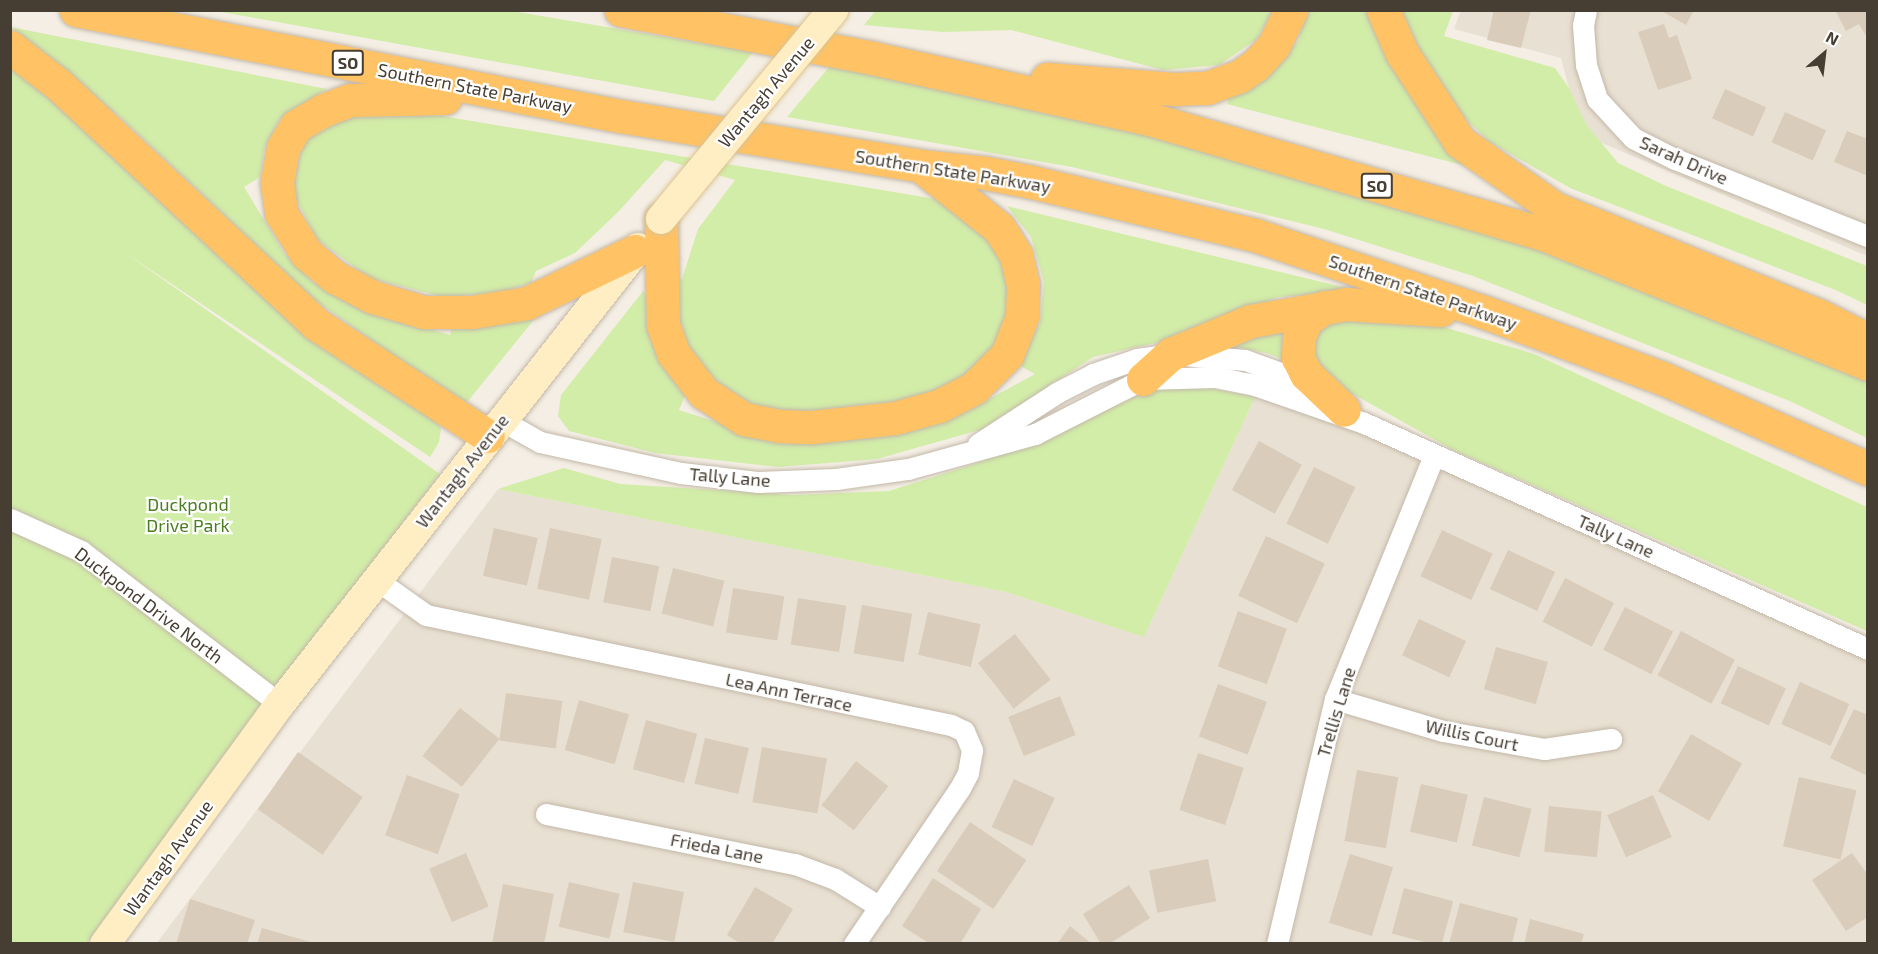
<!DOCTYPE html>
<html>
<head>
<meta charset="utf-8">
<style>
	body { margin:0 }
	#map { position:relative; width:1878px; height:954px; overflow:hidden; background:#f4eee4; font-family:"Exo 2",sans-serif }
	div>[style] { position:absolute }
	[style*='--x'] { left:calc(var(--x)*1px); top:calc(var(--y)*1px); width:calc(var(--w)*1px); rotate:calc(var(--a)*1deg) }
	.residential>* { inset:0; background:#e8e0d2 }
	.green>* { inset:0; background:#d2eda8 }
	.building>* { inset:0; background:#daccbb; transform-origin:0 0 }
	.roads { filter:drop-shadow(0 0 2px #c3b8a9) drop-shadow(0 0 2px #c3b8a9) }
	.street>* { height:21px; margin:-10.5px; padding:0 10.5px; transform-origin:10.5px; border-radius:10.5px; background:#fff }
	.secondary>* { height:30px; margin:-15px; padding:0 15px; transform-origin:15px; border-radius:15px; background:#ffedc3 }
	.highway>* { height:33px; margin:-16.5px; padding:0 16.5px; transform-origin:16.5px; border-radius:16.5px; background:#ffc264 }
	.bridges { filter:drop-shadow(0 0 2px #dcc391) drop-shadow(0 0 2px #dcc391) }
	.secondary-bridge>* { height:30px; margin:-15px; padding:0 15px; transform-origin:15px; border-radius:15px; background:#ffedc3 }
	span { translate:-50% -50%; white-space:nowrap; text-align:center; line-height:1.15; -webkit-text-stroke:4.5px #fff; paint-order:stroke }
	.shield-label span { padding:2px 4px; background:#fff; border:2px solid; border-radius:4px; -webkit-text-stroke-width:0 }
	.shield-label { font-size:16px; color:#473e33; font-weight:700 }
	.street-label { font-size:18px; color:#473e33 }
	.park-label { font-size:18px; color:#4a7e21 }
	.frame { position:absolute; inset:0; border:12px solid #473e33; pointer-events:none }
	.north { position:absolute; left:1794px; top:24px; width:60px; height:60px; -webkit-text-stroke:4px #fff; paint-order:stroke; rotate:28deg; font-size:16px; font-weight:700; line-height:24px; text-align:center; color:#473e33 }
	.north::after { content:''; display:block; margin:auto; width:21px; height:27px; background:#473e33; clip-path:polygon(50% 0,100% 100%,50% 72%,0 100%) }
</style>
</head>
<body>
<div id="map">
	<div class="residential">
		<div style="clip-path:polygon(1461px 10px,1867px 11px,1867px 256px,1581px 134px,1561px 58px,1454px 29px)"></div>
		<div style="clip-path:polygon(1255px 397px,1360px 430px,1867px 653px,1867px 943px,156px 944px,498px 489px,1006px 592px,1144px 637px)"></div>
	</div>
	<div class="green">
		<div style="clip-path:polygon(876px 10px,1273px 11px,1257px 39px,1219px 65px,1163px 70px,1011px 30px,943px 32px,864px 25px)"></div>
		<div style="clip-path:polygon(216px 11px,512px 11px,753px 52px,714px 101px)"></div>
		<div style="clip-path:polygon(1306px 11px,1375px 11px,1466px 159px,1462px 165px,1227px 104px,1229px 97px,1262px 79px,1298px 41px)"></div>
		<div style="clip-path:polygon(1399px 11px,1453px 11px,1444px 36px,1555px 68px,1569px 88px,1586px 124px,1618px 163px,1666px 186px,1867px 266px,1867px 305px,1838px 291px,1570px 188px,1490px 142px,1444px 99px,1418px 57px)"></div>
		<div style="clip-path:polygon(10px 27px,327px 89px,280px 119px,265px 146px,260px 177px,244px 187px,284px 253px,313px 282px,357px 307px,450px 335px,453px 324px,541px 311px,468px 401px,460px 403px,312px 298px,121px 118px)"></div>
		<div style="clip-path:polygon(11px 66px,433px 416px,441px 428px,439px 442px,430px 457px,124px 252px,440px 474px,87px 943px,11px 943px)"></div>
		<div style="clip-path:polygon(830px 66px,1075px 110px,1487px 225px,1867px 375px,1867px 438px,1792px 402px,1473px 276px,1324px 229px,1072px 167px,787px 117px)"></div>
		<div style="clip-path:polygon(383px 106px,947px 201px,1005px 251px,1012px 309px,989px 360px,956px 388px,877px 407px,770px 413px,731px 397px,690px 351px,676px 318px,673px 280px,682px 279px,698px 229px,735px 180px,665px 160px,618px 212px,575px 253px,536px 271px,531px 283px,498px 293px,444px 297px,369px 278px,317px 239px,292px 191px,303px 142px,334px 112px)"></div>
		<div style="clip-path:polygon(1007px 206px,1359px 291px,1279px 297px,1164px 341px,1093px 357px,983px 429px,877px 459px,778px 467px,655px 453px,569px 431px,558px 416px,561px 395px,644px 290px,658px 357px,687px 391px,679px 410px,763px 437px,866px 436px,964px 413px,1035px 374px,1017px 364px,1040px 324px,1044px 282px,1031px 237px)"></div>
		<div style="clip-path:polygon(1320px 318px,1427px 322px,1534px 354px,1867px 507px,1867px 631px,1455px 451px,1319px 375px,1307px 337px)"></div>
		<div style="clip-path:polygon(1291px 321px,1287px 361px,1267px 353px,1224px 345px)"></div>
		<div style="clip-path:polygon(1204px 387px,1255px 397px,1144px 637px,1006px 592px,498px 489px,564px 468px,620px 484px,794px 495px,889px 491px,975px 464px,1151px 390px)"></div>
	</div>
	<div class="building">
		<div style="clip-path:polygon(1494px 10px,1531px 10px,1521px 48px,1487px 40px)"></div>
		<div style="clip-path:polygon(1660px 10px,1694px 10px,1686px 25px)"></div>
		<div style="clip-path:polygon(1835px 10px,1868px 10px,1868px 39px,1859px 24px,1846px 31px)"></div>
		<div style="clip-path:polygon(1664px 24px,1669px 38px,1677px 35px,1692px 79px,1658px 90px,1638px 32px)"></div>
		<div style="left:1725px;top:89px;width:45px;height:32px;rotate:24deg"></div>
		<div style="left:1785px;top:112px;width:45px;height:33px;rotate:24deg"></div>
		<div style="clip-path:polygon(1847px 131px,1868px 139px,1868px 176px,1834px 162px)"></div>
		<div style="left:1259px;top:441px;width:49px;height:56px;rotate:29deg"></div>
		<div style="left:1314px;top:467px;width:46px;height:63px;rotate:26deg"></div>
		<div style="left:494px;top:528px;width:45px;height:49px;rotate:13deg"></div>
		<div style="left:550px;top:528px;width:53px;height:62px;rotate:12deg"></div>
		<div style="left:1442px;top:530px;width:56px;height:51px;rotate:25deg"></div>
		<div style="left:1266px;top:536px;width:65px;height:66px;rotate:25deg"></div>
		<div style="left:1508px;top:550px;width:52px;height:43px;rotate:25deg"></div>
		<div style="left:612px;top:557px;width:48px;height:46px;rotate:11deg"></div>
		<div style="left:673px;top:568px;width:53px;height:47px;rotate:14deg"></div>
		<div style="left:1565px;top:578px;width:55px;height:49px;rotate:27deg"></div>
		<div style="left:733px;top:588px;width:52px;height:45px;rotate:9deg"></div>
		<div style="left:798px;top:598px;width:49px;height:47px;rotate:9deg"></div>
		<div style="left:862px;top:605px;width:51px;height:49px;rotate:10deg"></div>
		<div style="left:1625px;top:607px;width:54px;height:48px;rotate:27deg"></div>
		<div style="left:1238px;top:611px;width:52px;height:59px;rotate:20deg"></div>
		<div style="left:928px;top:612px;width:54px;height:44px;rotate:13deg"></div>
		<div style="left:1419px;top:619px;width:52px;height:40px;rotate:25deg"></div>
		<div style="left:1681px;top:631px;width:61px;height:50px;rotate:28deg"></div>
		<div style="left:1015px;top:634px;width:58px;height:47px;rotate:52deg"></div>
		<div style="left:1496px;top:647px;width:54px;height:44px;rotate:16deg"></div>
		<div style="left:1738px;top:666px;width:53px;height:41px;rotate:25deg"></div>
		<div style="left:1800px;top:682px;width:54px;height:46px;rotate:24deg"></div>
		<div style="left:1218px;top:684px;width:52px;height:56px;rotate:20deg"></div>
		<div style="left:506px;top:693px;width:57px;height:48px;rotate:8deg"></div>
		<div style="left:1060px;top:696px;width:42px;height:56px;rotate:68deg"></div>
		<div style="left:579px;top:700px;width:52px;height:52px;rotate:16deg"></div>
		<div style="left:460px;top:708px;width:50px;height:61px;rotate:38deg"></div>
		<div style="clip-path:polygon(1854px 709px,1868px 715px,1868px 776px,1830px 758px)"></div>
		<div style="left:646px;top:720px;width:53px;height:51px;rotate:15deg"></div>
		<div style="left:1691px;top:734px;width:59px;height:66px;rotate:30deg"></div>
		<div style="left:705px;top:738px;width:45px;height:47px;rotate:13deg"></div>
		<div style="left:762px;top:747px;width:66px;height:56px;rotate:10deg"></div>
		<div style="left:298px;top:752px;width:79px;height:70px;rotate:35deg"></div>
		<div style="left:1198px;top:753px;width:48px;height:60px;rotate:18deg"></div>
		<div style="left:856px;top:761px;width:41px;height:56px;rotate:38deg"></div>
		<div style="left:1357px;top:770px;width:42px;height:72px;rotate:10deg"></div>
		<div style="left:407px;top:775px;width:56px;height:64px;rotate:20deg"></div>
		<div style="left:1799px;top:777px;width:59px;height:71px;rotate:13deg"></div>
		<div style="left:1014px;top:779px;width:45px;height:53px;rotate:25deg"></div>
		<div style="left:1421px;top:784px;width:48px;height:49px;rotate:13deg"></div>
		<div style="left:1653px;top:795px;width:46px;height:50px;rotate:66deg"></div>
		<div style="left:1484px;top:797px;width:49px;height:50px;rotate:14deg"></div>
		<div style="left:1549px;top:806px;width:53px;height:46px;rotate:6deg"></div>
		<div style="left:970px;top:822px;width:68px;height:59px;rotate:34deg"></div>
		<div style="left:466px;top:853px;width:58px;height:40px;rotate:67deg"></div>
		<div style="clip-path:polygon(1852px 853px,1868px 875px,1868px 917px,1846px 931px,1812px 880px)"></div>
		<div style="left:1350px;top:854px;width:45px;height:72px;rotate:17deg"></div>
		<div style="left:1208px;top:859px;width:43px;height:60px;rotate:79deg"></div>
		<div style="clip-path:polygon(933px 878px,981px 909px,960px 944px,930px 944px,902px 926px)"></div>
		<div style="left:569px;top:882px;width:52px;height:46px;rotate:13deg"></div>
		<div style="left:633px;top:882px;width:52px;height:51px;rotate:11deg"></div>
		<div style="clip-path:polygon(503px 884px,554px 894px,544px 944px,492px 944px)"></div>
		<div style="clip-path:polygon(1129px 885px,1150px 918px,1109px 944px,1101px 944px,1083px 914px)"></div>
		<div style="clip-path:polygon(755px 887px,793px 909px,772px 944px,741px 944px,727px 935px)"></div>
		<div style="left:1404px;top:888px;width:51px;height:47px;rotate:15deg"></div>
		<div style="clip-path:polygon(190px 899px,255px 920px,247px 944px,176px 944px)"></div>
		<div style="clip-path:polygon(1460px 903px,1518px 918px,1512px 944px,1449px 944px)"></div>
		<div style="clip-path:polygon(1530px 919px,1584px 934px,1581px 944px,1524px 944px)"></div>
		<div style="clip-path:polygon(1070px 926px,1092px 944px,1057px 944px)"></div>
		<div style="clip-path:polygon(262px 928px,314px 943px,313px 944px,257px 944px)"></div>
	</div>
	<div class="roads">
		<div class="street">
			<div style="--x:1586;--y:10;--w:15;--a:101"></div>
			<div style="--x:1583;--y:25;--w:40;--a:85.7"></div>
			<div style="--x:1586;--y:65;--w:36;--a:72"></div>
			<div style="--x:1597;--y:99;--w:53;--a:47.3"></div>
			<div style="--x:1633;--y:138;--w:47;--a:26.6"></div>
			<div style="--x:1675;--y:159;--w:208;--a:21.8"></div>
			<div style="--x:501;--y:420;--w:45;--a:29.4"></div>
			<div style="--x:540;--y:442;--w:144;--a:12.4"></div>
			<div style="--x:681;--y:473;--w:78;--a:6.7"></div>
			<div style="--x:758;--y:482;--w:78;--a:-2.2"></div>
			<div style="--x:836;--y:479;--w:73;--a:-7.9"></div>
			<div style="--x:908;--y:469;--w:132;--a:-15.4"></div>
			<div style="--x:1035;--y:434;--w:121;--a:-27"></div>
			<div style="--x:1143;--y:379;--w:72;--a:-1.6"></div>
			<div style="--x:1215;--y:377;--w:41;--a:11.3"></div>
			<div style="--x:1255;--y:385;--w:115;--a:19.2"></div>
			<div style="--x:1364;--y:423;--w:552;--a:24.15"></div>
			<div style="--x:978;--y:444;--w:95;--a:-33"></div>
			<div style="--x:1058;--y:392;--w:39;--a:-27"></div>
			<div style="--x:1093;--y:374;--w:46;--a:-18.8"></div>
			<div style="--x:1137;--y:359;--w:34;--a:-8"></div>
			<div style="--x:1171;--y:354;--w:74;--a:4.6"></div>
			<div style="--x:1245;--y:360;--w:44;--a:20.1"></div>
			<div style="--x:1286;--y:375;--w:31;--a:32"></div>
			<div style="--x:10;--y:519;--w:78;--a:24.3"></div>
			<div style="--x:81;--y:551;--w:251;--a:37.6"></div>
			<div style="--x:378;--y:581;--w:59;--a:35.3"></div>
			<div style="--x:426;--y:615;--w:536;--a:11.83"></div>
			<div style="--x:951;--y:725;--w:14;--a:25"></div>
			<div style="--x:964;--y:731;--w:21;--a:67"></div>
			<div style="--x:972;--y:750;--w:23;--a:100"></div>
			<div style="--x:968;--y:773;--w:17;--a:118"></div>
			<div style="--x:960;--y:788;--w:189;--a:124.2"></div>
			<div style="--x:1335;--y:699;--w:113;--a:16.5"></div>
			<div style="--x:1443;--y:731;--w:103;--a:10.1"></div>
			<div style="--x:1544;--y:749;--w:68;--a:-8.5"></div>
			<div style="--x:546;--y:814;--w:254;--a:11.4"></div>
			<div style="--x:795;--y:864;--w:43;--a:20.6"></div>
			<div style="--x:835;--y:879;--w:53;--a:31.9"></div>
			<div style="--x:1277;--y:944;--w:252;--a:-76.7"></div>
			<div style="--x:1335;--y:699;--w:263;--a:-67.9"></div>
		</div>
		<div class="secondary">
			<div style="--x:105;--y:944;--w:297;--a:-53.9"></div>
			<div style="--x:280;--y:704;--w:580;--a:-51.86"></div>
		</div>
		<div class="highway">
			<div style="--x:76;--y:10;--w:554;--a:11.03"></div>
			<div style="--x:620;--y:116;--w:305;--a:9.4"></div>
			<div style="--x:921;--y:166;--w:65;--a:6.1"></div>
			<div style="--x:986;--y:173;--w:47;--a:11.1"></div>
			<div style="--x:1032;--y:182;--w:229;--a:13.4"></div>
			<div style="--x:1255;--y:235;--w:245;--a:18.6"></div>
			<div style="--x:1487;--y:313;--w:187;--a:20.4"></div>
			<div style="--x:1662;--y:378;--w:225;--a:23.8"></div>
			<div style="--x:621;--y:10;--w:256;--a:10.8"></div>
			<div style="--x:872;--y:58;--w:285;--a:12.4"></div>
			<div style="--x:1150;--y:119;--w:407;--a:16.3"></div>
			<div style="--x:1541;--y:233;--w:352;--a:21.8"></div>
			<div style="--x:1383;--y:10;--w:47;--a:66.2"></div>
			<div style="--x:1402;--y:53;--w:106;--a:56.9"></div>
			<div style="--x:1460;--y:142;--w:115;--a:35.1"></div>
			<div style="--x:1554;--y:208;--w:287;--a:22.1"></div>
			<div style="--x:1820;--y:316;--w:54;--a:26.6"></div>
			<div style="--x:10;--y:47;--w:62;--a:37.8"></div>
			<div style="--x:59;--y:85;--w:351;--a:42.9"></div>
			<div style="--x:316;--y:324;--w:205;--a:33.1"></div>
			<div style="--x:1047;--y:79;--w:127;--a:4.5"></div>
			<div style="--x:1174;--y:89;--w:33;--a:-2"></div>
			<div style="--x:1207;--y:88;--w:35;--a:-20"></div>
			<div style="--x:1240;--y:76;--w:19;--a:-35"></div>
			<div style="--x:1256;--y:65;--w:27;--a:-48"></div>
			<div style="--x:1274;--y:45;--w:39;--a:-64"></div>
			<div style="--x:445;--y:98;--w:95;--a:178.8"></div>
			<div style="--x:350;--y:100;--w:30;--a:159"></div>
			<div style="--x:322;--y:111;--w:30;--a:150"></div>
			<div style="--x:296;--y:126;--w:26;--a:121"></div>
			<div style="--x:283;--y:148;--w:36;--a:100"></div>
			<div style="--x:277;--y:183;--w:30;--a:82"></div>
			<div style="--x:281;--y:213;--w:47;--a:58"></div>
			<div style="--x:306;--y:253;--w:38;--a:40"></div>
			<div style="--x:335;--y:277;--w:43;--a:27.8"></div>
			<div style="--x:373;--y:297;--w:53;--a:16.4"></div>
			<div style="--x:424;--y:312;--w:48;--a:0"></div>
			<div style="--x:472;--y:312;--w:56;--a:-9.3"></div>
			<div style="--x:527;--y:303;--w:120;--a:-25.7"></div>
			<div style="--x:661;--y:219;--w:106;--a:88.9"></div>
			<div style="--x:663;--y:325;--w:30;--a:70"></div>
			<div style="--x:673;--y:353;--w:51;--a:52.2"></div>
			<div style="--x:704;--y:393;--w:48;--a:33"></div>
			<div style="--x:744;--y:419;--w:36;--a:11"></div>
			<div style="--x:779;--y:426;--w:33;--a:2"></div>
			<div style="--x:812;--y:427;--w:83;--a:-6.2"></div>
			<div style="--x:895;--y:418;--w:46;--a:-15.3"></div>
			<div style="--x:939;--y:406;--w:39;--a:-27"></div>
			<div style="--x:974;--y:388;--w:47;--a:-45"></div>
			<div style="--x:1007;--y:355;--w:41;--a:-68.5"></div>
			<div style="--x:1022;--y:317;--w:32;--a:-88"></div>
			<div style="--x:1023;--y:285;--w:31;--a:-103"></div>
			<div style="--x:1016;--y:255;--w:32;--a:-122"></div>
			<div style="--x:999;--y:228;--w:100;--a:-141.5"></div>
			<div style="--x:1325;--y:307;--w:23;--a:146"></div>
			<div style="--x:1306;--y:320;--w:18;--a:112"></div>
			<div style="--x:1299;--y:337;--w:21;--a:93"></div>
			<div style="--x:1298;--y:358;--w:18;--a:63"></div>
			<div style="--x:1306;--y:374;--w:52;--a:43.5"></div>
			<div style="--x:1143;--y:379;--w:38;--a:-42"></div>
			<div style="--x:1171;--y:354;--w:87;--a:-22.4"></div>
			<div style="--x:1251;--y:321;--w:97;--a:-10.1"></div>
			<div style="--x:1346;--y:304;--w:95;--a:3.6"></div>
		</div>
	</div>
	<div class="bridges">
		<div class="secondary-bridge">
			<div style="--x:661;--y:219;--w:271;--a:-50.5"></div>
		</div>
	</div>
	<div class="shield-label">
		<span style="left:348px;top:63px">SO</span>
		<span style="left:1377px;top:186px">SO</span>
	</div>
	<div class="street-label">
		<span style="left:475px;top:88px;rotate:11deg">Southern State Parkway</span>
		<span style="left:766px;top:92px;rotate:-50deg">Wantagh Avenue</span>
		<span style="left:1684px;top:160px;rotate:24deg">Sarah Drive</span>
		<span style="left:953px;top:171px;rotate:9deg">Southern State Parkway</span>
		<span style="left:1423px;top:292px;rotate:19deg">Southern State Parkway</span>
		<span style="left:462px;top:471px;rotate:-52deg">Wantagh Avenue</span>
		<span style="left:730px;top:477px;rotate:5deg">Tally Lane</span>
		<span style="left:1616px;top:536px;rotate:24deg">Tally Lane</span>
		<span style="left:149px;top:605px;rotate:37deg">Duckpond Drive North</span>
		<span style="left:789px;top:692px;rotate:12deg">Lea Ann Terrace</span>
		<span style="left:1336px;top:712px;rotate:-73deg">Trellis Lane</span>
		<span style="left:1472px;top:735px;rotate:12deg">Willis Court</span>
		<span style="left:717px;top:848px;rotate:11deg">Frieda Lane</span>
		<span style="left:168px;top:858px;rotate:-54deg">Wantagh Avenue</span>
	</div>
	<div class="park-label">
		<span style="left:188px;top:515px">Duckpond<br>Drive Park</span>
	</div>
	<div class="frame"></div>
	<div class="north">N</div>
</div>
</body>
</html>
